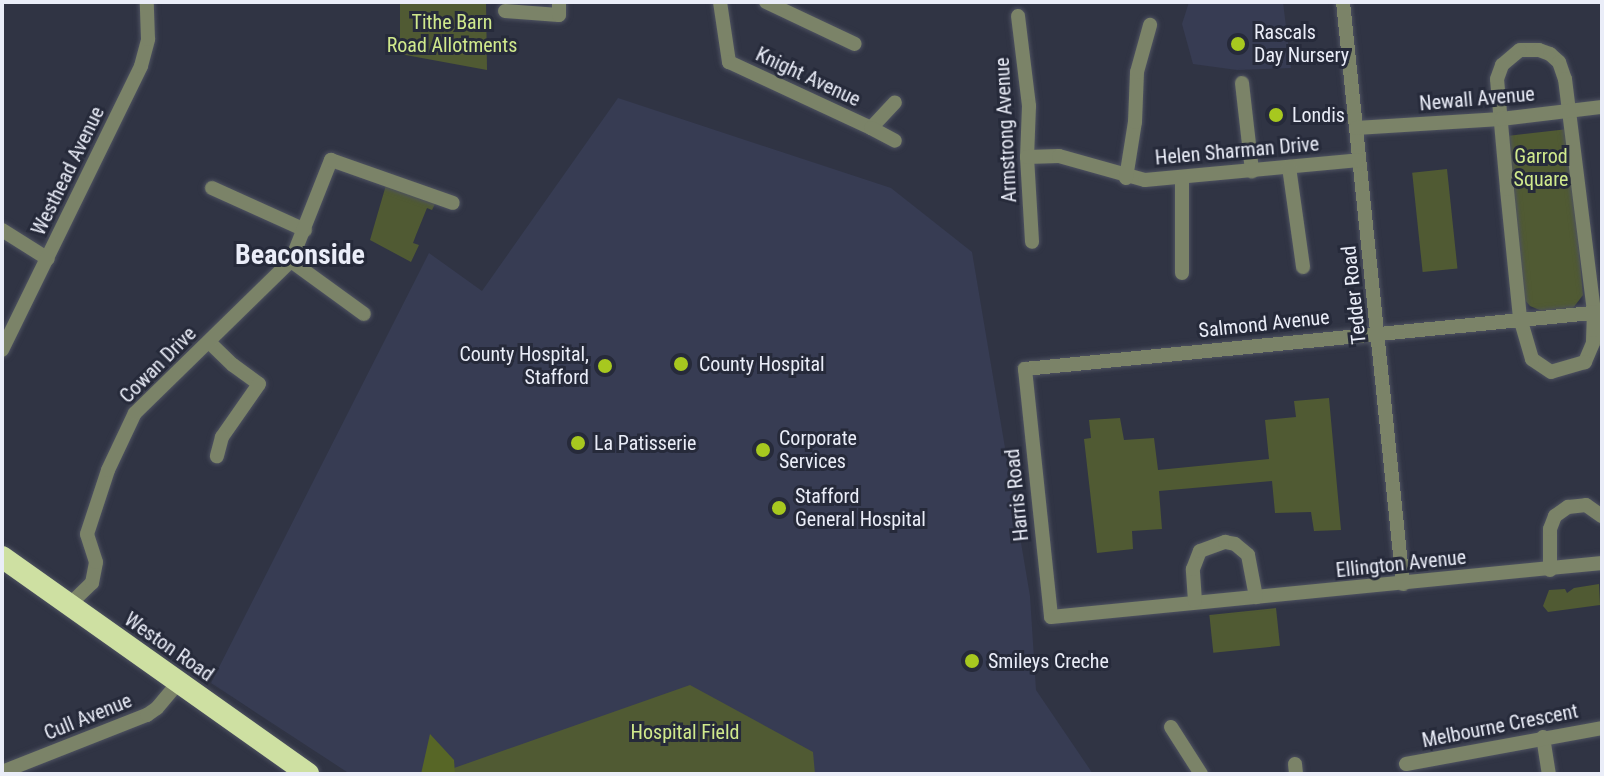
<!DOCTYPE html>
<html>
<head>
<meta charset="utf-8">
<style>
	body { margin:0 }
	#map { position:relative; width:1604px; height:776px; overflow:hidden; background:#303444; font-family:"Roboto Condensed",sans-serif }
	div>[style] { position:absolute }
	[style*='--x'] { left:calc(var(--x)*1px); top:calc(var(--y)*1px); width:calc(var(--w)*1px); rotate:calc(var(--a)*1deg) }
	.built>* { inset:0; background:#373c53 }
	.green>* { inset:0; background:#505a33; transform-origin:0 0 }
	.forest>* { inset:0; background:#576626 }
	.roads { filter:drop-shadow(0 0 2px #4e5261) drop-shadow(0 0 2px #4e5261) }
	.minor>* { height:14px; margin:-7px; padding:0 7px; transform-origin:7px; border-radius:7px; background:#7b8368 }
	.trunk>* { height:22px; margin:-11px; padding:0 11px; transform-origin:11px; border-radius:11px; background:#cee0a2 }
	.dots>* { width:22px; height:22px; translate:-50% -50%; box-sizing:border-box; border:4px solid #262a3a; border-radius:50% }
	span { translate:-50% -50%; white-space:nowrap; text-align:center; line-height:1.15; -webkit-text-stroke:6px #262a3a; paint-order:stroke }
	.park-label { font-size:20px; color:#d0e98c }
	.poi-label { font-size:20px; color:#eaedf8 }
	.left { translate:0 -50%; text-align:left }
	.right { translate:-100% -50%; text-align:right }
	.street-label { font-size:20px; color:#eaedf8 }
	.district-label { font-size:28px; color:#eaedf8; font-weight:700 }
	.frame { position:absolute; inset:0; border:4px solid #eaedf8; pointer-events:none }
</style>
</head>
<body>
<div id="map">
	<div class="built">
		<div style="clip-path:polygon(1189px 2px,1283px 2px,1291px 68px,1237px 70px,1193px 64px,1182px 24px)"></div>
		<div style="clip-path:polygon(618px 98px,891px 188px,972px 252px,1030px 596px,1036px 690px,1093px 774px,350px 774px,211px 683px,429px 253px,482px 291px)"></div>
	</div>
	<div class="green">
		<div style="clip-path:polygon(400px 2px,486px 2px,487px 70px,400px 54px)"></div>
		<div style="clip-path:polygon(1568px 129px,1583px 295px,1573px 308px,1542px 311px,1530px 306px,1524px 299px,1507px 136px)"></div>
		<div style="left:1447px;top:169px;width:100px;height:35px;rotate:84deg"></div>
		<div style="clip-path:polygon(386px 185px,436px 202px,432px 210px,427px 208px,416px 235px,413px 243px,419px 245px,411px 262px,370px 240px)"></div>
		<div style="clip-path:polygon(1329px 398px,1341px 530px,1314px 531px,1311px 512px,1275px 513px,1272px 481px,1159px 491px,1162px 529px,1132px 531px,1133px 549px,1097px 553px,1084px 439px,1091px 438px,1089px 420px,1120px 418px,1124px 440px,1154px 438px,1158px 470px,1269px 459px,1265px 420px,1296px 417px,1294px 401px)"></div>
		<div style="clip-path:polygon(1599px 584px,1600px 605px,1548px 612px,1543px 606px,1549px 590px,1565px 589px,1567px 593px,1574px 588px)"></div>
		<div style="left:1276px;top:608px;width:38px;height:67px;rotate:84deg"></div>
		<div style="clip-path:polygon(690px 685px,813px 752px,815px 774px,437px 774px)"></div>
	</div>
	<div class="forest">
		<div style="clip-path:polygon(430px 734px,454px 760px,455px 774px,421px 774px)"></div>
	</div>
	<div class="roads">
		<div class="minor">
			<div style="--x:720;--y:2;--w:61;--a:81.5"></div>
			<div style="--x:729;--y:62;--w:157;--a:24.9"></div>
			<div style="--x:871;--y:128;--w:35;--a:-47"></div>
			<div style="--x:766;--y:2;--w:98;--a:25.3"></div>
			<div style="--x:1343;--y:2;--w:585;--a:84.11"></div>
			<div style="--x:505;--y:11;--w:54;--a:4.2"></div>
			<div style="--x:559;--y:15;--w:13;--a:-90"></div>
			<div style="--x:1018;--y:16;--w:91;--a:83"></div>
			<div style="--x:1029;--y:106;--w:51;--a:92.2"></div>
			<div style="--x:1027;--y:157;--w:85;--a:86.6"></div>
			<div style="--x:1520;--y:50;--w:19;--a:0"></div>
			<div style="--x:1539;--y:50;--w:12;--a:20"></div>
			<div style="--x:1550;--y:54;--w:12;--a:42"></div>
			<div style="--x:1559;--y:62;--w:18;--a:71"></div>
			<div style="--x:1565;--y:79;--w:235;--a:82.9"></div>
			<div style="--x:1594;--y:312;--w:31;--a:92"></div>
			<div style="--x:1593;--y:343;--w:21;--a:113"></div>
			<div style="--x:1585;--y:362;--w:35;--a:164"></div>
			<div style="--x:1551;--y:372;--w:23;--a:-146"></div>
			<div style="--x:1532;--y:359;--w:43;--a:-106.3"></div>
			<div style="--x:1520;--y:318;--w:130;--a:-95.8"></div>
			<div style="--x:1507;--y:189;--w:110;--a:-95.2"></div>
			<div style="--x:1497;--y:79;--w:15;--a:-70"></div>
			<div style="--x:1502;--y:65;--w:23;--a:-40"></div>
			<div style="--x:1242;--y:83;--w:89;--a:83.5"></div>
			<div style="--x:871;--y:128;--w:27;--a:28"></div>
			<div style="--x:1356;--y:128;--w:145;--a:-3.6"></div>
			<div style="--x:1501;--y:119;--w:102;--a:-6.8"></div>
			<div style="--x:1027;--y:157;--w:32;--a:-2"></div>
			<div style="--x:1059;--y:156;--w:89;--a:15.6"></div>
			<div style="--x:1145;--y:180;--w:215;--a:-5.3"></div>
			<div style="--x:1289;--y:167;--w:101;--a:82"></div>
			<div style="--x:1126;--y:178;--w:57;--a:-80.9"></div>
			<div style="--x:1135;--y:122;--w:50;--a:-87.7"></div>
			<div style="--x:1137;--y:72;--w:49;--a:-74.5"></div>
			<div style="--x:212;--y:188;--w:102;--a:24.3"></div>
			<div style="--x:2;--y:230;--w:54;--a:32.2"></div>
			<div style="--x:291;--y:261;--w:90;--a:36"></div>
			<div style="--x:1182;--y:273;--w:95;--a:-90"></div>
			<div style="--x:1602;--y:312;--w:580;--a:174.36"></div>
			<div style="--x:1025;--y:369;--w:249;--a:84"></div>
			<div style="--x:1051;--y:617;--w:554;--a:-5.6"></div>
			<div style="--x:209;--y:342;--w:33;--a:44"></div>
			<div style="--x:233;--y:365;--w:32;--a:36"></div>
			<div style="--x:259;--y:384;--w:65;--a:124.9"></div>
			<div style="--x:222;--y:437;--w:20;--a:105"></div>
			<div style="--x:2;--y:350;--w:316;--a:-63.9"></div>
			<div style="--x:141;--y:66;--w:28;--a:-75"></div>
			<div style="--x:148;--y:39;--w:37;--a:-92"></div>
			<div style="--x:1550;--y:570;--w:41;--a:-90"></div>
			<div style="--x:1550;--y:529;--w:14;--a:-69"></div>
			<div style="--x:1555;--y:516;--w:16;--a:-35"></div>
			<div style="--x:1568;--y:507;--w:18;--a:-6"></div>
			<div style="--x:1586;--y:505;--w:19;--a:35"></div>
			<div style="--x:1195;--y:601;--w:32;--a:-94"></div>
			<div style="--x:1193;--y:569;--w:19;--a:-69"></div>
			<div style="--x:1200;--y:551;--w:27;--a:-20"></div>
			<div style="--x:1225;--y:542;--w:10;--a:11"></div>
			<div style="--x:1235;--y:544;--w:17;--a:40"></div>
			<div style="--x:1248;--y:555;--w:43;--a:79.2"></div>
			<div style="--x:69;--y:605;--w:32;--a:-44"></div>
			<div style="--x:92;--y:583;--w:21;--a:-79"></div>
			<div style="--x:96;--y:562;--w:29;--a:-108"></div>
			<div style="--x:87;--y:534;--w:67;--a:-71.8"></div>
			<div style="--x:108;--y:470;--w:63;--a:-64.7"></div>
			<div style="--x:135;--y:413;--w:218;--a:-44.3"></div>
			<div style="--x:291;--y:261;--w:109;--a:-68.4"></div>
			<div style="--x:331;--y:160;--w:129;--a:19.4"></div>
			<div style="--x:1171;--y:727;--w:56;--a:57.4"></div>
			<div style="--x:1543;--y:737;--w:37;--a:81"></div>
			<div style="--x:1295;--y:764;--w:10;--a:84"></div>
			<div style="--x:1406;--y:764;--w:199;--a:-10.4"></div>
			<div style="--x:2;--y:772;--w:156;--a:-21.5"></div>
			<div style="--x:147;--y:715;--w:12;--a:-35"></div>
			<div style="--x:157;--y:708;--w:33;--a:-50"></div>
		</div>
		<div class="trunk">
			<div style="--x:2;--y:557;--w:375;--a:35.3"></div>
		</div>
	</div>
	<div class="dots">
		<div style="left:1238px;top:44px;background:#a7c81f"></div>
		<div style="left:1276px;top:115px;background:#a7c81f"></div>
		<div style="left:681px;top:364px;background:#a7c81f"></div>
		<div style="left:605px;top:366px;background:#a7c81f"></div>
		<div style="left:578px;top:443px;background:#a7c81f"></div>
		<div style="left:763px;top:450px;background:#a7c81f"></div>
		<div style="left:779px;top:508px;background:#a7c81f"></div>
		<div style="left:972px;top:661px;background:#a7c81f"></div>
	</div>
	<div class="park-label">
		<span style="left:452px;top:34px">Tithe Barn<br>Road Allotments</span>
		<span style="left:1541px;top:168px">Garrod<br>Square</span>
		<span style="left:685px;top:732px">Hospital Field</span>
	</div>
	<div class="poi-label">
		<span class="left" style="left:1254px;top:44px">Rascals<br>Day Nursery</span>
		<span class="left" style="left:1292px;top:115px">Londis</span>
		<span class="right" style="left:589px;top:366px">County Hospital,<br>Stafford</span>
		<span class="left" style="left:699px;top:364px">County Hospital</span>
		<span class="left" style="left:779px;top:450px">Corporate<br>Services</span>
		<span class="left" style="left:594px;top:443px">La Patisserie</span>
		<span class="left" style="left:795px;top:508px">Stafford<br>General Hospital</span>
		<span class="left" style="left:988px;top:661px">Smileys Creche</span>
	</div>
	<div class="street-label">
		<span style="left:808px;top:77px;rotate:25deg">Knight Avenue</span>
		<span style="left:1477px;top:99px;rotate:-5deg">Newall Avenue</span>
		<span style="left:1006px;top:130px;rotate:-93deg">Armstrong Avenue</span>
		<span style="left:1237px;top:151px;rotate:-5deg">Helen Sharman Drive</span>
		<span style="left:68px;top:171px;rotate:-64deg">Westhead Avenue</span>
		<span style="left:1354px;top:295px;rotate:-96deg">Tedder Road</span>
		<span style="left:1264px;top:324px;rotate:-6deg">Salmond Avenue</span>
		<span style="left:158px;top:365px;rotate:-45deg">Cowan Drive</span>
		<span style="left:1017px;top:495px;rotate:-96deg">Harris Road</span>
		<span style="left:1401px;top:564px;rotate:-6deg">Ellington Avenue</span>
		<span style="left:169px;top:647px;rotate:35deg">Weston Road</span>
		<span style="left:88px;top:717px;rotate:-22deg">Cull Avenue</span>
		<span style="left:1500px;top:726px;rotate:-11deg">Melbourne Crescent</span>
	</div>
	<div class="district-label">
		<span style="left:300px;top:255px">Beaconside</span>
	</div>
	<div class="frame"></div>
</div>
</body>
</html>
